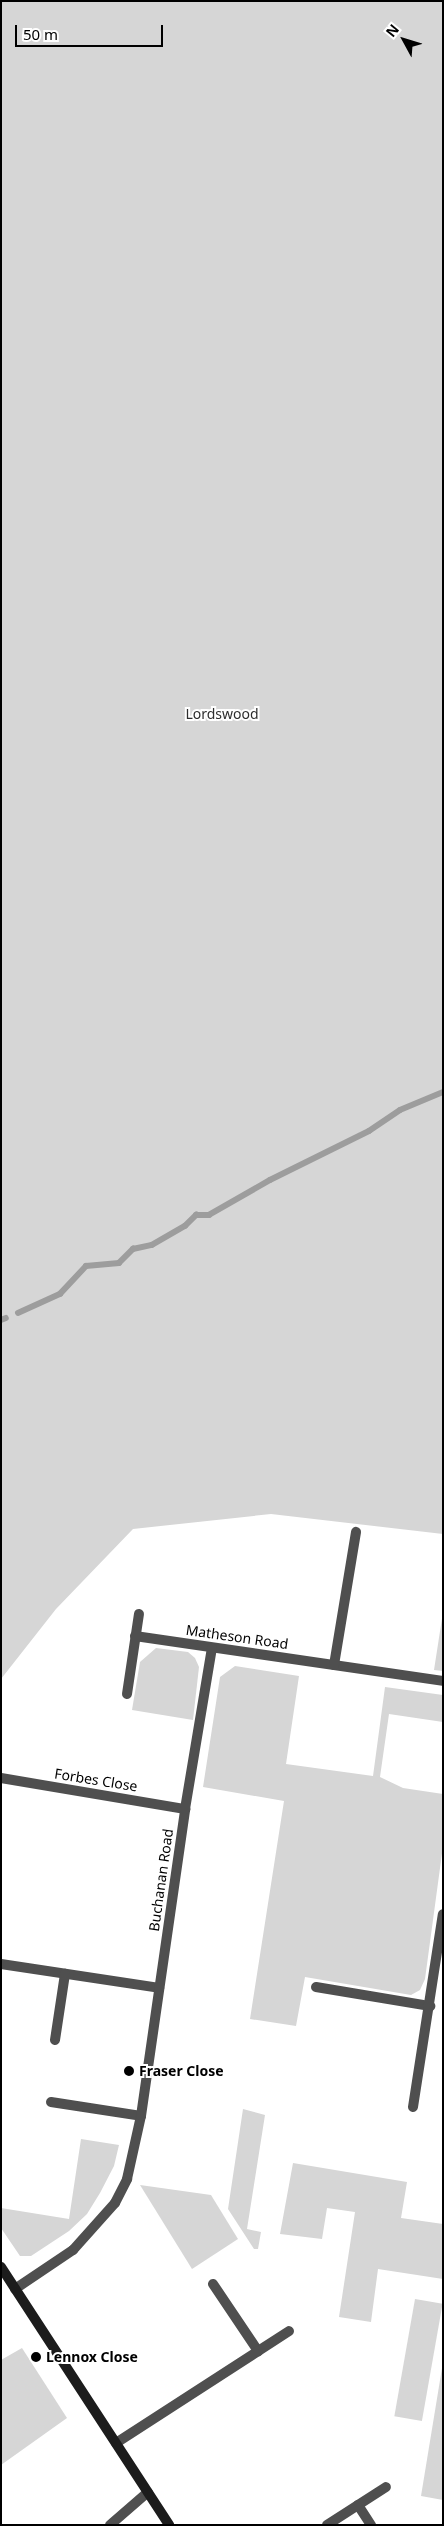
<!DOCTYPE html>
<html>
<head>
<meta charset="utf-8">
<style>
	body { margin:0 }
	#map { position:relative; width:444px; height:2526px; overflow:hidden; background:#fff; font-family:"Noto Sans",sans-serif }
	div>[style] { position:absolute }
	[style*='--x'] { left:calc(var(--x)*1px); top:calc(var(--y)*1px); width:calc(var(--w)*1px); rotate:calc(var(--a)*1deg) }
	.green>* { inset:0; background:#d6d6d6; transform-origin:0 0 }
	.stream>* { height:5.5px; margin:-2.75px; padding:0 2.75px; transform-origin:2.75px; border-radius:2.75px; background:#9d9d9d }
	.street>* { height:10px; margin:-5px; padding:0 5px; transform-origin:5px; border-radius:5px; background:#4f4f4f }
	.secondary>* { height:10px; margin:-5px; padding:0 5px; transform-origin:5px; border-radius:5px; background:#1c1c1c }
	.dots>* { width:14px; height:14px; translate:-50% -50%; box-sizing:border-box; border:2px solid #fff; border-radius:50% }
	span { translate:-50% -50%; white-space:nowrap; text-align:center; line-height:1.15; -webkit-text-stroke:4px #fff; paint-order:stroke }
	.park-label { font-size:14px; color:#2d2d2d }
	.street-label { font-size:14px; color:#000 }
	.poi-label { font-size:14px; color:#000; font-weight:700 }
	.left { translate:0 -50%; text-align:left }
	.frame { position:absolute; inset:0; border:2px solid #000; pointer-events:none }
	.north { position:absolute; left:379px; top:15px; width:50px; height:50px; -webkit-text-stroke:4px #fff; paint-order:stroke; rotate:309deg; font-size:14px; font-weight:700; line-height:20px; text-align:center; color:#000 }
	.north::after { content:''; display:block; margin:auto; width:18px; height:22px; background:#000; clip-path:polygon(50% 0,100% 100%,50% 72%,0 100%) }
	.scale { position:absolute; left:15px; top:25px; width:148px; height:22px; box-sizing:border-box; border:2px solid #000; border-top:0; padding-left:6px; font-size:15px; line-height:18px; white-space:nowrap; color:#000; -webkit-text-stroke:4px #fff; paint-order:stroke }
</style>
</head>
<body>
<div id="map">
	<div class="green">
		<div style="clip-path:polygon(1px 1px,443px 1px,443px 1534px,271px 1514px,133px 1529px,56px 1609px,1px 1679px)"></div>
		<div style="clip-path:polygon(443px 1612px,443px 1671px,434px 1670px)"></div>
		<div style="clip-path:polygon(156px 1648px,188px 1652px,195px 1658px,199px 1667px,193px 1720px,132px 1710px,140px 1662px)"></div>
		<div style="clip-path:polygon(235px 1666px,299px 1676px,286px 1764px,373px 1776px,385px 1687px,443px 1695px,443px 1722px,389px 1714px,380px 1777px,403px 1788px,443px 1794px,443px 1846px,425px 1979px,420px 1990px,411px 1995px,305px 1977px,296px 2026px,250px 2019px,284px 1801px,203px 1787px,220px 1677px)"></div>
		<div style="clip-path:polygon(243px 2109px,265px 2115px,247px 2229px,261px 2232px,258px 2249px,254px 2249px,228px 2209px)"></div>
		<div style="clip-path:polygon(81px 2139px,119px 2145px,114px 2166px,100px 2193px,87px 2214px,69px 2231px,31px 2256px,20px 2256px,1px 2228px,1px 2208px,69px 2219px)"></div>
		<div style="clip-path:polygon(293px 2163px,407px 2182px,401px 2218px,443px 2224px,443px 2279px,378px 2269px,371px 2322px,339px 2317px,355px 2212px,327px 2208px,322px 2239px,280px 2234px)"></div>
		<div style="clip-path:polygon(140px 2185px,211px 2195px,238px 2239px,192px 2269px)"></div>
		<div style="left:415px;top:2299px;width:28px;height:119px;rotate:10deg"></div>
		<div style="clip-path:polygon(22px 2348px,67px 2418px,1px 2465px,1px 2360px)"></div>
		<div style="clip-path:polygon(443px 2362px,443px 2500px,421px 2496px)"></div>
	</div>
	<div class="stream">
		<div style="--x:18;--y:1313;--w:46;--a:-24.3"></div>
		<div style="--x:60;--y:1294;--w:38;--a:-47"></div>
		<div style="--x:86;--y:1266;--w:33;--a:-5"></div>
		<div style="--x:119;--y:1263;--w:20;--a:-45"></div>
		<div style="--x:133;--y:1249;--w:19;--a:-12"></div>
		<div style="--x:152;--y:1245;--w:38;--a:-30"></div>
		<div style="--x:185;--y:1226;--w:16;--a:-45"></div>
		<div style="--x:196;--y:1215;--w:13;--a:0"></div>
		<div style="--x:209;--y:1215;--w:70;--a:-29.8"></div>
		<div style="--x:270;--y:1180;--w:110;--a:-26.3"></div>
		<div style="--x:369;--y:1131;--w:37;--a:-34"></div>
		<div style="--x:400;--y:1110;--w:47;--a:-22.7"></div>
		<div style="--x:1;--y:1320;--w:5;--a:-22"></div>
	</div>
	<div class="street">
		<div style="--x:135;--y:1636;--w:311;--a:8.3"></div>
		<div style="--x:334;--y:1665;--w:135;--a:-80.6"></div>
		<div style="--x:127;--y:1694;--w:81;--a:-81.5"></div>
		<div style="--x:1;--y:1778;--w:187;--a:9.6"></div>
		<div style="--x:1;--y:1964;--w:160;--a:8.6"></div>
		<div style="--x:316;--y:1987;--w:116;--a:9.5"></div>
		<div style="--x:55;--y:2040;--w:67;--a:-81.4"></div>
		<div style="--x:51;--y:2102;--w:91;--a:8.8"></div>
		<div style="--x:413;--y:2107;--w:195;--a:-81.2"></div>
		<div style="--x:213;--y:2284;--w:81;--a:56.1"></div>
		<div style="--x:15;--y:2289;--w:70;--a:-33.9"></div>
		<div style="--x:73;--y:2250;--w:63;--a:-48.2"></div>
		<div style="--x:115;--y:2203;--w:27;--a:-63"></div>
		<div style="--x:127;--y:2179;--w:65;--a:-77.5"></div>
		<div style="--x:141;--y:2116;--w:310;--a:-81.8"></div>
		<div style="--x:185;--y:1809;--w:163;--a:-80.5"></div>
		<div style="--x:116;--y:2443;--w:206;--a:-32.9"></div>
		<div style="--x:358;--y:2505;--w:24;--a:57"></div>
		<div style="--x:110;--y:2525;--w:50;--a:-41"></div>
		<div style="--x:327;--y:2525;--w:70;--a:-32.8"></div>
	</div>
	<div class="secondary">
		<div style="--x:1;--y:2267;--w:308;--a:56.9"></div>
	</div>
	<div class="dots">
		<div style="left:129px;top:2071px;background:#000"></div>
		<div style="left:36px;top:2357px;background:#000"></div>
	</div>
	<div class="park-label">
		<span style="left:222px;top:714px">Lordswood</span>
	</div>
	<div class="street-label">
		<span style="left:237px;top:1637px;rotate:8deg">Matheson Road</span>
		<span style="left:96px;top:1780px;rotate:9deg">Forbes Close</span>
		<span style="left:161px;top:1880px;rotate:-82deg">Buchanan Road</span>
	</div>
	<div class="poi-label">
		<span class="left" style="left:139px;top:2071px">Fraser Close</span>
		<span class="left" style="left:46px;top:2357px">Lennox Close</span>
	</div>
	<div class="frame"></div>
	<div class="north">N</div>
	<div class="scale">50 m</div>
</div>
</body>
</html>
